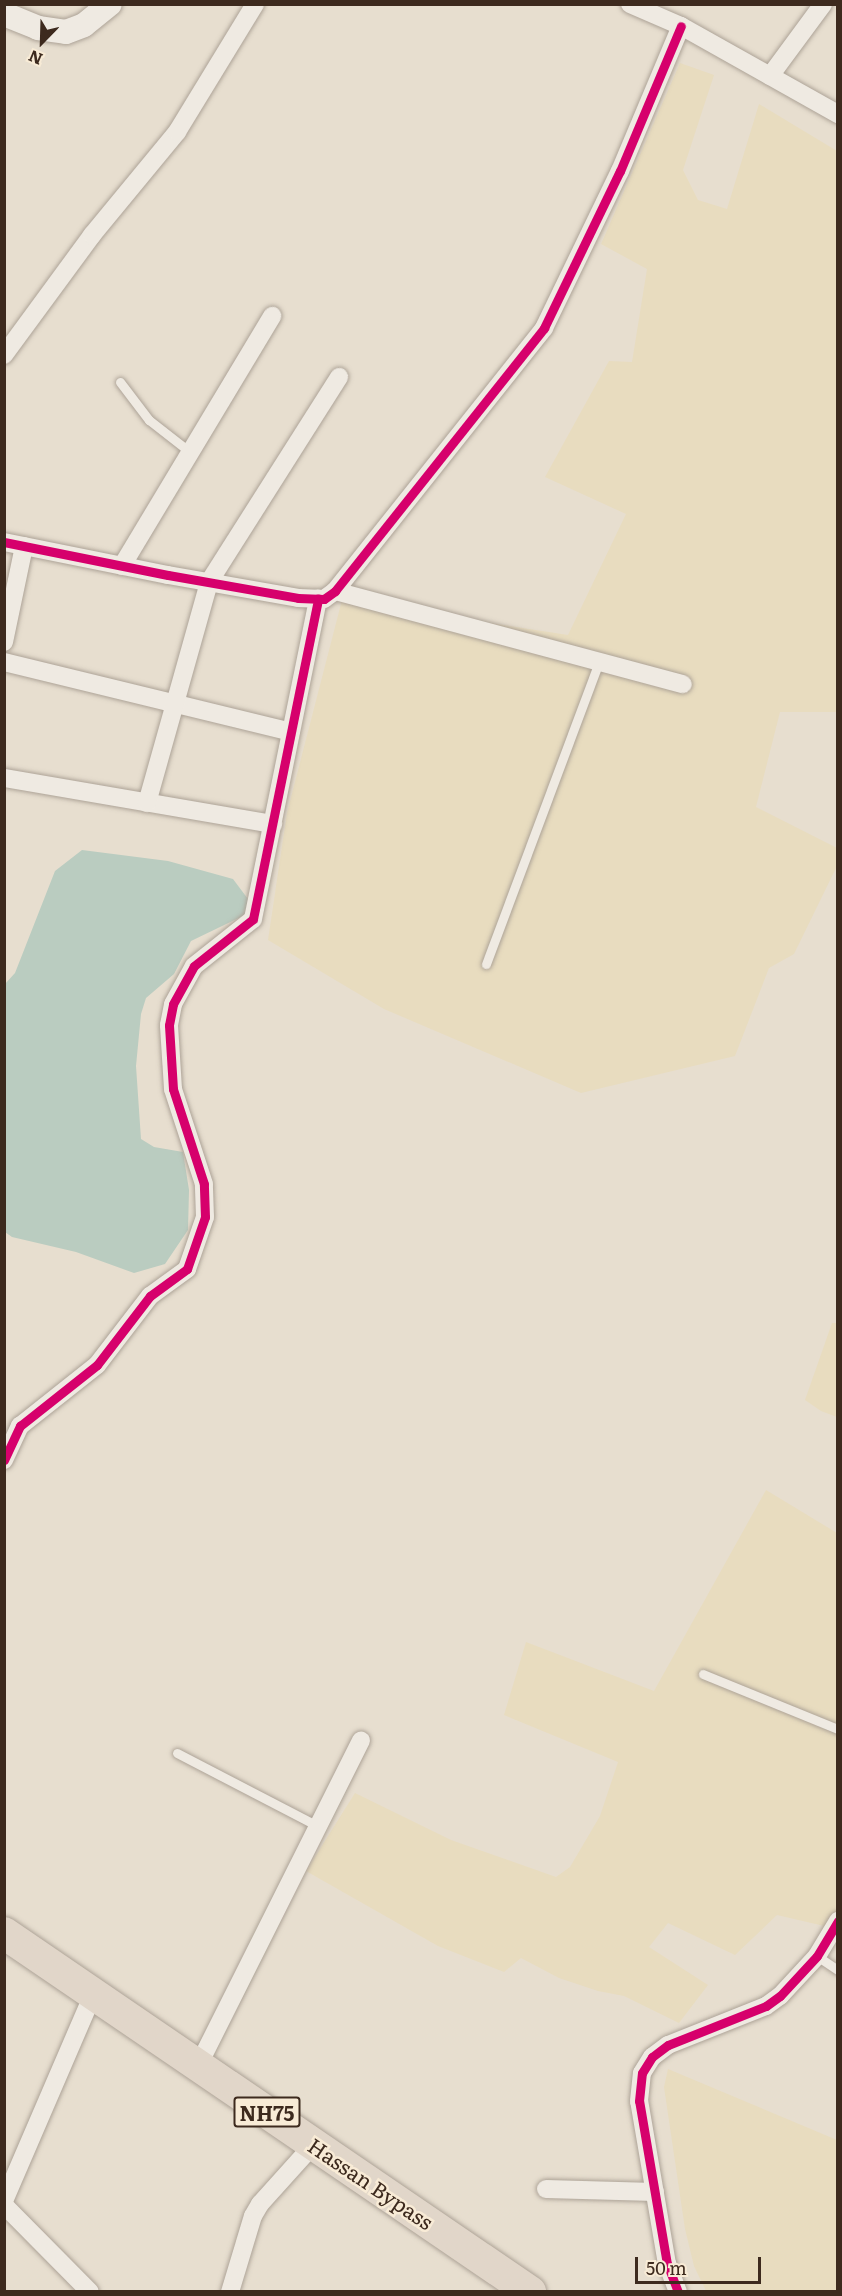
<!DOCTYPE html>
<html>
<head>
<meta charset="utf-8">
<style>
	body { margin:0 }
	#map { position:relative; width:842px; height:2296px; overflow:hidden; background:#e7decf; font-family:Literata,serif }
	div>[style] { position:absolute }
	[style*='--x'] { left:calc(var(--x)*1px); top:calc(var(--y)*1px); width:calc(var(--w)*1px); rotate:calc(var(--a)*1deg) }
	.farmland>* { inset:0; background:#e8dcbf }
	.water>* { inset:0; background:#baccc0 }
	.roads { filter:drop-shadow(0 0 2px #ada397) drop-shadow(0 0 2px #ada397) }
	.service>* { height:9px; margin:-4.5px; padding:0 4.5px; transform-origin:4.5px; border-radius:4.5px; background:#efeae2 }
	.minor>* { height:18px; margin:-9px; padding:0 9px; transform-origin:9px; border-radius:9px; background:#efeae2 }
	.tertiary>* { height:24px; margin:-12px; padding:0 12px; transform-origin:12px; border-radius:12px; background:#efeae2 }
	.trunk>* { height:32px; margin:-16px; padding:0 16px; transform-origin:16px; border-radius:16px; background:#e1d6c9 }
	.cycleway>* { height:9px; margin:-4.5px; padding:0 4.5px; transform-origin:4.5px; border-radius:4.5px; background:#d6006c }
	span { translate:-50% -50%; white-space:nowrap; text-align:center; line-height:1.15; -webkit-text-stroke:5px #f8ebd6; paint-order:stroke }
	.shield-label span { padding:2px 4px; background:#f8ebd6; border:2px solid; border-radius:4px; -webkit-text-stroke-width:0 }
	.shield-label { font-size:20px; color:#3d2a1e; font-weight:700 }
	.street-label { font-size:21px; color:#3d2a1e }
	.frame { position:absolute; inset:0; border:6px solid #3d2a1e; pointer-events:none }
	.north { position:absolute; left:12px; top:12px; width:60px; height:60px; -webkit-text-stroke:4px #f8ebd6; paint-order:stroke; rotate:203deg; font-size:16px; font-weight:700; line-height:24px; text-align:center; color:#3d2a1e }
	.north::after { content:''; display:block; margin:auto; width:21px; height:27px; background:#3d2a1e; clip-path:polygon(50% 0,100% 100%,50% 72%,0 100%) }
	.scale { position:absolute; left:635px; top:2257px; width:126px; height:27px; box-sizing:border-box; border:3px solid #3d2a1e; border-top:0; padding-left:8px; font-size:18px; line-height:21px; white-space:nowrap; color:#3d2a1e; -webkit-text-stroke:4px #f8ebd6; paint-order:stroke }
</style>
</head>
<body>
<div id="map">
	<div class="farmland">
		<div style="clip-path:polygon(680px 63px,714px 75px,683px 170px,698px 200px,727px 209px,759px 104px,837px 151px,837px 712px,780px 712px,756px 807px,837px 848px,837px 866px,794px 954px,769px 968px,735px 1056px,581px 1093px,384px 1009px,268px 940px,287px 813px,342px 600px,568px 635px,626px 514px,545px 477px,609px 361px,632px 362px,647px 269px,601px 244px)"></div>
		<div style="clip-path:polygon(832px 1323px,837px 1323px,837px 1417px,821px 1411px,805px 1400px)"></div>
		<div style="clip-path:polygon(766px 1490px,837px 1533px,837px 1929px,777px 1915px,735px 1955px,668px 1923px,649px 1947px,708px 1985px,679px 2023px,624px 1996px,598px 1991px,559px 1978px,521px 1958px,504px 1972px,438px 1946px,306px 1871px,355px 1793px,451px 1840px,556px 1877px,570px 1867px,600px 1816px,618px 1762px,504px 1715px,526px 1642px,654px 1691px)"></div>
		<div style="clip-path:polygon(668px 2069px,837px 2140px,837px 2291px,706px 2291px,694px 2266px,685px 2229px,664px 2087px)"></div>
	</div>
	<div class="water">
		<div style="clip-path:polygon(82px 850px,168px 861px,233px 879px,251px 903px,247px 914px,191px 941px,174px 974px,146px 998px,141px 1014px,136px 1066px,141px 1139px,154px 1147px,183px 1152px,189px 1190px,188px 1230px,165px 1264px,134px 1273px,76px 1252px,12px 1237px,5px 1232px,5px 984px,15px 973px,55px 871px)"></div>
	</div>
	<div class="roads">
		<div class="service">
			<div style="--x:120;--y:382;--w:48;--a:52.7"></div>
			<div style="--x:149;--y:420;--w:52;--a:38"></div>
			<div style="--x:486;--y:964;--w:323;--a:-69.5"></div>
			<div style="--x:703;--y:1674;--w:146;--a:22.2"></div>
			<div style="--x:177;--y:1753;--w:159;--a:27.4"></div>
			<div style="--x:817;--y:1956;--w:25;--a:34"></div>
		</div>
		<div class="minor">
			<div style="--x:630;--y:4;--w:56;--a:23.3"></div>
			<div style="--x:681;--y:26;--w:180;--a:29.3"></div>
			<div style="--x:770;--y:76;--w:89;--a:-53.6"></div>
			<div style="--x:4;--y:355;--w:149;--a:-53.7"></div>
			<div style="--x:92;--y:235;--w:134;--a:-50.5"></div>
			<div style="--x:177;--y:132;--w:150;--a:-58.6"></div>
			<div style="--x:4;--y:542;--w:167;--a:11.4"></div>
			<div style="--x:168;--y:575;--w:132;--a:10"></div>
			<div style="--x:298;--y:598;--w:26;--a:2"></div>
			<div style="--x:324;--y:599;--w:14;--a:-36"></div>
			<div style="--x:335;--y:591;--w:336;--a:-51.5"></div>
			<div style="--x:544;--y:328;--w:174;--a:-64.2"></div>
			<div style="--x:620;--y:171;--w:157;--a:-67.2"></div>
			<div style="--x:122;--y:566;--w:292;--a:-59"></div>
			<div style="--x:335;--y:591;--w:360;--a:15"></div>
			<div style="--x:4;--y:642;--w:98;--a:-78.2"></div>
			<div style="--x:4;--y:662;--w:295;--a:13.7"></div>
			<div style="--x:4;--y:778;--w:273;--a:9.7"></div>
			<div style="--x:147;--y:803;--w:230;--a:-74.3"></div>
			<div style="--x:209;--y:582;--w:243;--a:-57.6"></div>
			<div style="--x:4;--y:1460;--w:38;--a:-65"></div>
			<div style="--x:20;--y:1426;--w:98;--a:-38.4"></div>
			<div style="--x:97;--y:1365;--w:87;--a:-52.5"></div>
			<div style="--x:150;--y:1296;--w:46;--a:-36.1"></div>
			<div style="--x:187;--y:1269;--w:55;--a:-70.9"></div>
			<div style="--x:205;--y:1217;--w:33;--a:-92"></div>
			<div style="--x:204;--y:1184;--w:100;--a:-108.1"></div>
			<div style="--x:173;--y:1089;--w:64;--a:-93.6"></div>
			<div style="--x:169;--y:1025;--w:21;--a:-79"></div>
			<div style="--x:173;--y:1004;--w:43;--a:-61.1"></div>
			<div style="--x:194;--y:966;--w:75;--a:-38.5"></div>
			<div style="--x:253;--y:919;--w:327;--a:-78.5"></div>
			<div style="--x:198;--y:2066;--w:364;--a:-63.4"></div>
			<div style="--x:546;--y:2189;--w:109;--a:1.6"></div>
			<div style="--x:4;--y:2201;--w:225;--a:-66.7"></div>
			<div style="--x:4;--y:2205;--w:122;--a:45.3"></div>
			<div style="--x:230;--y:2292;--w:79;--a:-73.2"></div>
			<div style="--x:253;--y:2216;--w:14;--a:-60"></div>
			<div style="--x:260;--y:2204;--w:81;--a:-48"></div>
			<div style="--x:678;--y:2292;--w:30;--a:-111"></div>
			<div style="--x:667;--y:2264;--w:165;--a:-99.7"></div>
			<div style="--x:639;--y:2101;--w:28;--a:-84"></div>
			<div style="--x:642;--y:2073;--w:19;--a:-58"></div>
			<div style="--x:652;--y:2057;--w:20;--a:-37"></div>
			<div style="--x:668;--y:2045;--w:105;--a:-21.7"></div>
			<div style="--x:766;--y:2006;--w:17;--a:-36"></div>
			<div style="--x:780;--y:1996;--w:54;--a:-47.2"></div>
			<div style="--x:817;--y:1956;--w:41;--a:-59"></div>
		</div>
		<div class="tertiary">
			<div style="--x:4;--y:14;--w:37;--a:22"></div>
			<div style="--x:38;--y:28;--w:28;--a:8"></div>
			<div style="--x:66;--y:32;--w:19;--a:-21"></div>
			<div style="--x:84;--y:25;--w:33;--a:-39"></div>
		</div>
		<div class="trunk">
			<div style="--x:4;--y:1933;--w:637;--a:34.31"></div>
		</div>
	</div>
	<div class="cycleway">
		<div style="--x:4;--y:542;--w:167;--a:11.4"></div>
		<div style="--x:168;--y:575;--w:132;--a:10"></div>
		<div style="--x:298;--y:598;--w:26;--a:2"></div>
		<div style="--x:324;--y:599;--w:14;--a:-36"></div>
		<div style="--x:335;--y:591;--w:336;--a:-51.5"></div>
		<div style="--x:544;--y:328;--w:174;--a:-64.2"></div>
		<div style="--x:620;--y:171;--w:157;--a:-67.2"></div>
		<div style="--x:4;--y:1460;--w:38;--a:-65"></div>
		<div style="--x:20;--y:1426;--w:98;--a:-38.4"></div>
		<div style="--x:97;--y:1365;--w:87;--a:-52.5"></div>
		<div style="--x:150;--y:1296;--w:46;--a:-36.1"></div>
		<div style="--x:187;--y:1269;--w:55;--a:-70.9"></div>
		<div style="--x:205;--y:1217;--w:33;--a:-92"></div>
		<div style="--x:204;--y:1184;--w:100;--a:-108.1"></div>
		<div style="--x:173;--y:1089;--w:64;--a:-93.6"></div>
		<div style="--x:169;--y:1025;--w:21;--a:-79"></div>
		<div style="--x:173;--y:1004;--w:43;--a:-61.1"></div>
		<div style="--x:194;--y:966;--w:75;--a:-38.5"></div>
		<div style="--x:253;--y:919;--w:327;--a:-78.5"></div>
		<div style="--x:678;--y:2292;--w:30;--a:-111"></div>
		<div style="--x:667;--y:2264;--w:165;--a:-99.7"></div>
		<div style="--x:639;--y:2101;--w:28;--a:-84"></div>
		<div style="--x:642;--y:2073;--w:19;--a:-58"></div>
		<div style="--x:652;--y:2057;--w:20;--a:-37"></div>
		<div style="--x:668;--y:2045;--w:105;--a:-21.7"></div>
		<div style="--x:766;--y:2006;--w:17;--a:-36"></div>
		<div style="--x:780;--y:1996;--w:54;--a:-47.2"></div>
		<div style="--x:817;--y:1956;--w:41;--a:-59"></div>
	</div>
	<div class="shield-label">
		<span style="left:267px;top:2112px">NH75</span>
	</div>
	<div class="street-label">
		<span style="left:371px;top:2183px;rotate:34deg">Hassan Bypass</span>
	</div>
	<div class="frame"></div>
	<div class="north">N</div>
	<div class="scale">50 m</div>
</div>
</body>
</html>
